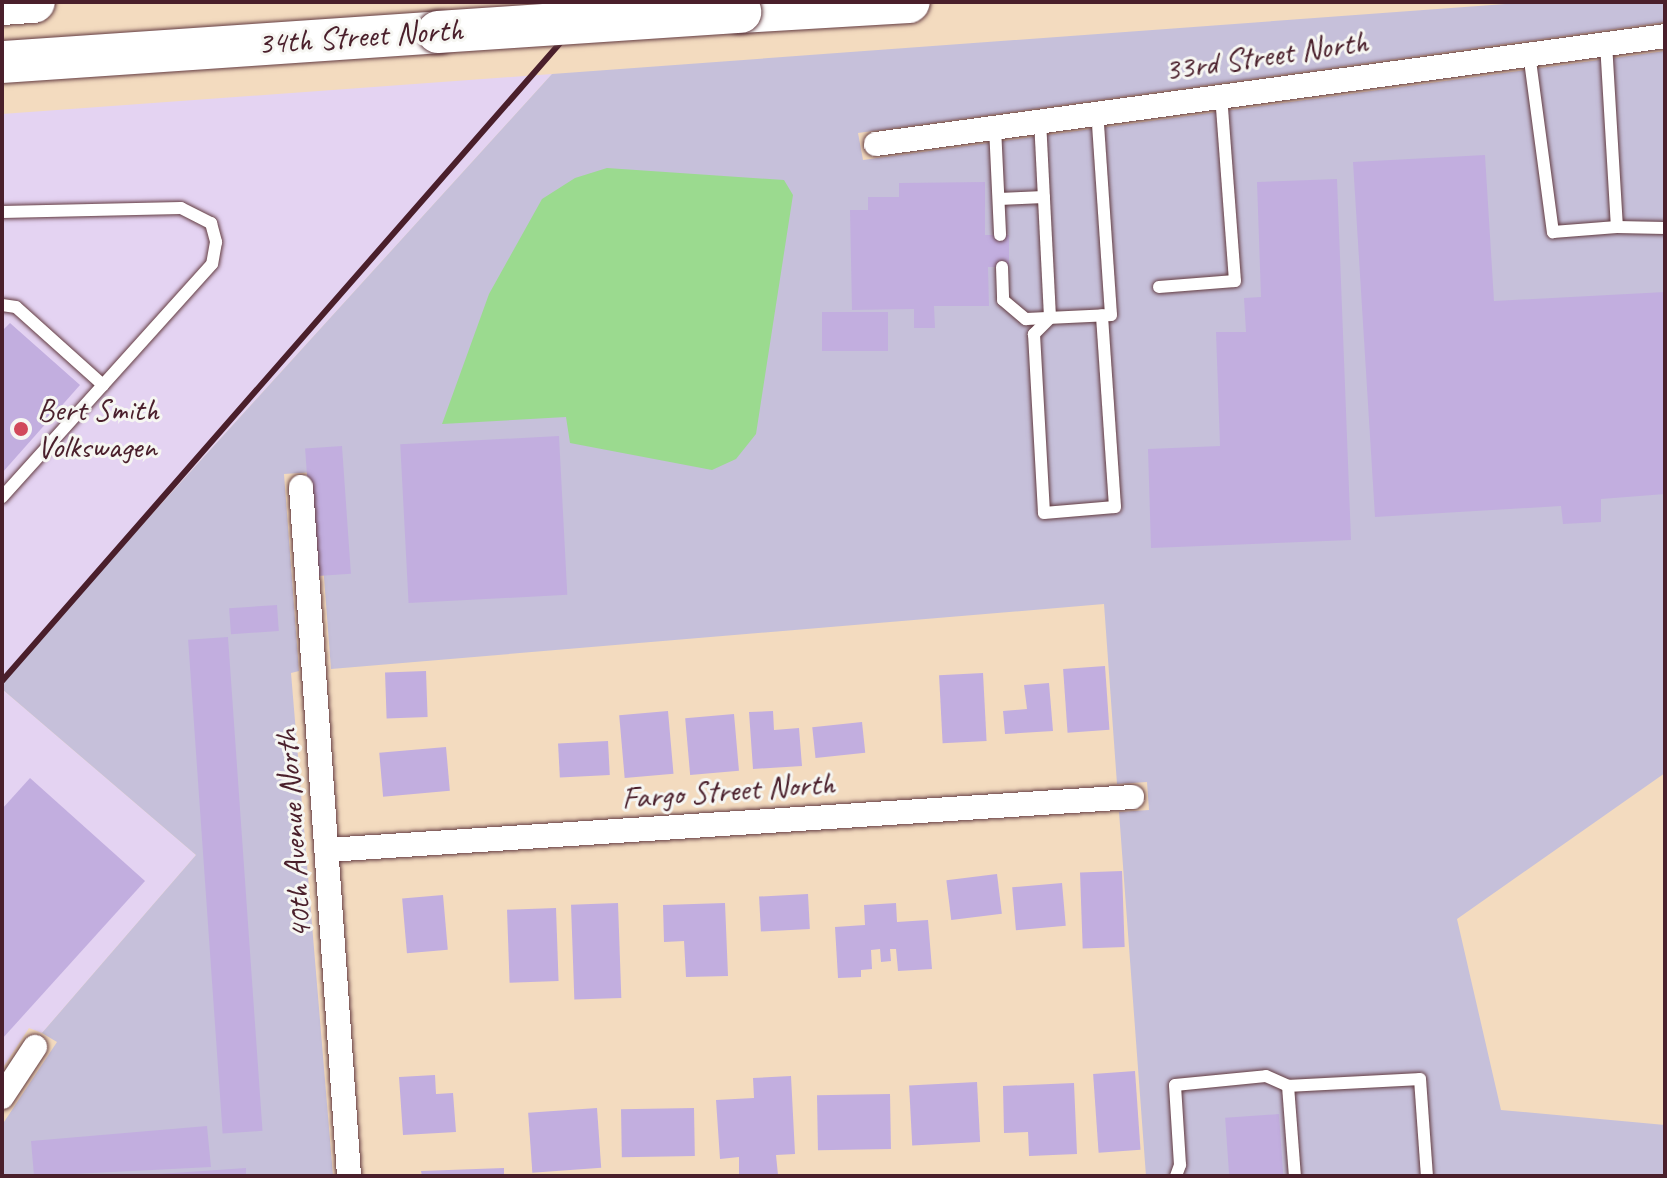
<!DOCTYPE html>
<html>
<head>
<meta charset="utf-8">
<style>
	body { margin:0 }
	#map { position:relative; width:1667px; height:1178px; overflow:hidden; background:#f3dbbf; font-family:Caveat,sans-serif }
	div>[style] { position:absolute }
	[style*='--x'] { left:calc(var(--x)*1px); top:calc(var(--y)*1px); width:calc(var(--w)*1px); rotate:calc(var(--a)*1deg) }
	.built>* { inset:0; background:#e4d3f2 }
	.industrial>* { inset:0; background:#c6c0da }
	.green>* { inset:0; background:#9bda8f }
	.building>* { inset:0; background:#c2aedf; transform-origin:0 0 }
	.roads { filter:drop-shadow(0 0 2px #633b41) drop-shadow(0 0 2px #633b41) }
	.lane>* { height:12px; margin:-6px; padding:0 6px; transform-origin:6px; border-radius:6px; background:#fff }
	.street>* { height:24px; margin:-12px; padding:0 12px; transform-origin:12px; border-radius:12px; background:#fff }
	.highway>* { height:42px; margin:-21px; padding:0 21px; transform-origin:21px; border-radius:21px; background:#fff }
	.rail>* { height:6px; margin:-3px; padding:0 3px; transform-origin:3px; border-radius:3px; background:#4a1f2b }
	.bridges { filter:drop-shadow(0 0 2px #633b41) drop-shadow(0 0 2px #633b41) }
	.highway-bridge>* { height:42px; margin:-21px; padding:0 21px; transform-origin:21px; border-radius:21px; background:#fff }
	.dots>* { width:22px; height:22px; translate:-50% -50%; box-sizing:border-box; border:4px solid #f6f6f2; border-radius:50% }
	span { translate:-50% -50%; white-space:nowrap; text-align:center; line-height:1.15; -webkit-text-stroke:6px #f6f6f2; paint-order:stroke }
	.street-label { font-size:32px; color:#4a1f2b }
	.poi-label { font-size:32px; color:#4a1f2b }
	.left { translate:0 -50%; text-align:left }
	.frame { position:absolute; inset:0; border:4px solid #4a1f2b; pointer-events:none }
</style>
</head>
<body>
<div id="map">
	<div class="built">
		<div style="clip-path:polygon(552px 74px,2px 679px,2px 114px)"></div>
		<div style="clip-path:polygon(2px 689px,196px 855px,42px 1033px,29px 1028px,2px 1069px)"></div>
	</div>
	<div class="industrial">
		<div style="clip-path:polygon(1534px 2px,1665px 2px,1665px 22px,858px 133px,863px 160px,1665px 51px,1665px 773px,1457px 919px,1501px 1110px,1665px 1125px,1665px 1176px,1146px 1176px,1119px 812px,1149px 810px,1147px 782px,1117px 784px,1104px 604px,331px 669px,316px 472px,284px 474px,299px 671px,291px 673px,333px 1176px,2px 1176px,2px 1125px,57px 1042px,42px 1033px,196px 855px,2px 689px,2px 679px,552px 74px)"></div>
	</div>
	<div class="green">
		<div style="clip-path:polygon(607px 168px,784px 180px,793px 195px,756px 434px,736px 459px,712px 470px,570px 443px,566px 417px,442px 424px,489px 294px,542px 199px,575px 178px)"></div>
	</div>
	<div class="building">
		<div style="clip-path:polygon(1485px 155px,1494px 301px,1665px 292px,1665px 494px,1601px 499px,1601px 522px,1563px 524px,1561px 506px,1375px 517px,1353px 162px)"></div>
		<div style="clip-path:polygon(1337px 179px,1351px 540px,1151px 548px,1148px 449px,1220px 446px,1216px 332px,1246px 332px,1244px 298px,1261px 297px,1257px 182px)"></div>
		<div style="clip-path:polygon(985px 182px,985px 235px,1009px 235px,1009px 267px,988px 267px,989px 306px,934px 306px,935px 328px,914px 328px,914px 309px,852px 310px,850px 210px,868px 210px,868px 197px,899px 197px,899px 183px)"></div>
		<div style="left:888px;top:312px;width:39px;height:66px;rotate:90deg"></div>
		<div style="clip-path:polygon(10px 323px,80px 385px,2px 473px,2px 331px)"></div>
		<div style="left:559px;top:436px;width:159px;height:159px;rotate:87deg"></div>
		<div style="left:342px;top:446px;width:128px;height:37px;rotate:86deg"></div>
		<div style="left:277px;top:605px;width:26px;height:48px;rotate:86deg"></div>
		<div style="left:228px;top:637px;width:495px;height:40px;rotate:86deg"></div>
		<div style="left:1105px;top:666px;width:64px;height:42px;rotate:86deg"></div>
		<div style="left:426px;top:671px;width:46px;height:41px;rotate:88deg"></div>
		<div style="left:983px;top:673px;width:68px;height:44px;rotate:87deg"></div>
		<div style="clip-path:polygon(1049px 683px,1053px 731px,1005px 734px,1003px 711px,1027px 709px,1024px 685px)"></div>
		<div style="left:668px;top:711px;width:63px;height:49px;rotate:85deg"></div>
		<div style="clip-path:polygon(773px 711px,774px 730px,799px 728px,802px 766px,753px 769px,749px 712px)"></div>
		<div style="left:734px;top:714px;width:57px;height:49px;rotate:85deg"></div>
		<div style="left:862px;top:722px;width:31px;height:50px;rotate:84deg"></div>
		<div style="left:608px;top:741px;width:34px;height:50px;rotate:87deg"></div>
		<div style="left:446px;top:747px;width:44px;height:67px;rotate:85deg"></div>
		<div style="clip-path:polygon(30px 778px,145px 881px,2px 1039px,2px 809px)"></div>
		<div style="left:1122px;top:871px;width:76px;height:42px;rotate:88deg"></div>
		<div style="left:997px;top:874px;width:40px;height:51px;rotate:83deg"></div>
		<div style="left:1062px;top:883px;width:43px;height:50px;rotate:85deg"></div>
		<div style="left:808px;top:894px;width:35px;height:49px;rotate:87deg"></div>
		<div style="left:443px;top:895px;width:55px;height:41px;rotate:85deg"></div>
		<div style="left:618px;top:903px;width:95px;height:47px;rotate:88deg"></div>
		<div style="clip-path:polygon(725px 903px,728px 976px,686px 977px,684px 941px,664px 942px,663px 905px)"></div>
		<div style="clip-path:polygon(896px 903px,897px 922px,928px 920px,932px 969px,898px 971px,896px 949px,890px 949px,891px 961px,881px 962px,880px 949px,871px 950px,872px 969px,861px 970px,861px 977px,838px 978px,835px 927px,865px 925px,864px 905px)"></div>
		<div style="left:556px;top:908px;width:73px;height:49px;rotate:88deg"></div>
		<div style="left:1135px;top:1071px;width:79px;height:42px;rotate:86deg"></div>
		<div style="clip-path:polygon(435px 1075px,436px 1094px,453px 1093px,456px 1132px,403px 1135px,399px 1077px)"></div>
		<div style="clip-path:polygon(791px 1076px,795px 1154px,776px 1155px,778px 1175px,739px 1176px,739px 1157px,720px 1159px,716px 1100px,754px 1098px,753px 1078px)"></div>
		<div style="left:977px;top:1082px;width:60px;height:68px;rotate:87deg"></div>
		<div style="clip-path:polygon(1074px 1083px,1077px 1154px,1029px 1156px,1028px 1132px,1004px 1133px,1003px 1086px)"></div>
		<div style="left:890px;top:1094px;width:55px;height:73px;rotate:89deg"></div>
		<div style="left:597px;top:1108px;width:60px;height:69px;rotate:86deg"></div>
		<div style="left:694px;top:1108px;width:48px;height:73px;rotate:89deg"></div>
		<div style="left:1279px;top:1114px;width:62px;height:54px;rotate:86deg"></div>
		<div style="clip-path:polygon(207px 1126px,211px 1167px,34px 1176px,31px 1141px)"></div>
		<div style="clip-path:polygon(246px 1168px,246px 1176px,159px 1176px,159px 1174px)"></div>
		<div style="clip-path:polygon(504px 1168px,504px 1176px,422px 1176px,421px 1171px)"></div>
	</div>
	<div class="roads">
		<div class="lane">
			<div style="--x:1606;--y:43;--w:184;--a:86.6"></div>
			<div style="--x:1617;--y:227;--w:48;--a:1.2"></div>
			<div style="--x:1529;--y:53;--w:181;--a:82.4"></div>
			<div style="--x:1553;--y:232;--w:64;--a:-4.5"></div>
			<div style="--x:1040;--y:120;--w:198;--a:87.1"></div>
			<div style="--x:1050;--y:318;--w:23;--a:135"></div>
			<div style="--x:1034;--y:334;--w:179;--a:86.8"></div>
			<div style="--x:1044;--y:513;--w:71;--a:-4.8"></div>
			<div style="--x:1115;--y:507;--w:192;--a:-93.9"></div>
			<div style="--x:995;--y:127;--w:108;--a:87.3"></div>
			<div style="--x:999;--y:199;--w:45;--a:-2.5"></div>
			<div style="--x:2;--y:212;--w:179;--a:-1.3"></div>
			<div style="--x:181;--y:208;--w:34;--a:27"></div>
			<div style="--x:211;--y:223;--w:20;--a:75"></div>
			<div style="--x:216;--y:242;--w:22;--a:100"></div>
			<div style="--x:212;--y:264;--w:314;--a:132"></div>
			<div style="--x:1002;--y:267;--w:33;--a:88"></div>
			<div style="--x:1003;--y:300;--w:30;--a:40"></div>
			<div style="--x:1026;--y:319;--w:85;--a:-2.7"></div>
			<div style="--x:1111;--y:315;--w:203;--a:-93.9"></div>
			<div style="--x:1159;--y:287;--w:76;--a:-4.5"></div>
			<div style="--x:1235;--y:281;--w:188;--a:-94.3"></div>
			<div style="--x:2;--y:305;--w:14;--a:8"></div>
			<div style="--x:16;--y:307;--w:117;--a:41.9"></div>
			<div style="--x:1288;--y:1086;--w:90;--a:85.6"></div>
			<div style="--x:1176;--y:1176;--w:12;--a:-70"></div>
			<div style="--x:1180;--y:1165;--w:80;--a:-93.6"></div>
			<div style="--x:1175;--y:1085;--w:91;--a:-5.6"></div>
			<div style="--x:1266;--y:1076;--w:24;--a:24"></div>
			<div style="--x:1288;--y:1086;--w:132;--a:-3"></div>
			<div style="--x:1420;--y:1079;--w:97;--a:85.9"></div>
		</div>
		<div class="street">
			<div style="--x:876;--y:144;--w:796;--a:-7.79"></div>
			<div style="--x:301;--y:487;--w:691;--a:86.01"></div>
			<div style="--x:328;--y:850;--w:806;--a:-3.77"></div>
			<div style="--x:2;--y:1097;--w:60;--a:-56.6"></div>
		</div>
		<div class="highway">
			<div style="--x:2;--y:4;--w:32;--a:-4"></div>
			<div style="--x:740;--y:12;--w:169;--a:-3.4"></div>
			<div style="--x:2;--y:62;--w:437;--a:-3.9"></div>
		</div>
	</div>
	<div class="rail">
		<div style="--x:2;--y:681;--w:902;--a:-48.82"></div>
	</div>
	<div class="bridges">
		<div class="highway-bridge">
			<div style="--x:438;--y:32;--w:303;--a:-3.8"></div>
		</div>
	</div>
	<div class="dots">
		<div style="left:21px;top:429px;background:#d1495b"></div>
	</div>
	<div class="street-label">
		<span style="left:360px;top:37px;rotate:-4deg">34th Street North</span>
		<span style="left:1266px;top:56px;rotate:-8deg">33rd Street North</span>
		<span style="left:728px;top:791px;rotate:-4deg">Fargo Street North</span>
		<span style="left:294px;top:834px;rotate:-94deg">40th Avenue North</span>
	</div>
	<div class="poi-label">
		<span class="left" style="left:37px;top:429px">Bert Smith<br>Volkswagen</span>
	</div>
	<div class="frame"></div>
</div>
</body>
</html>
